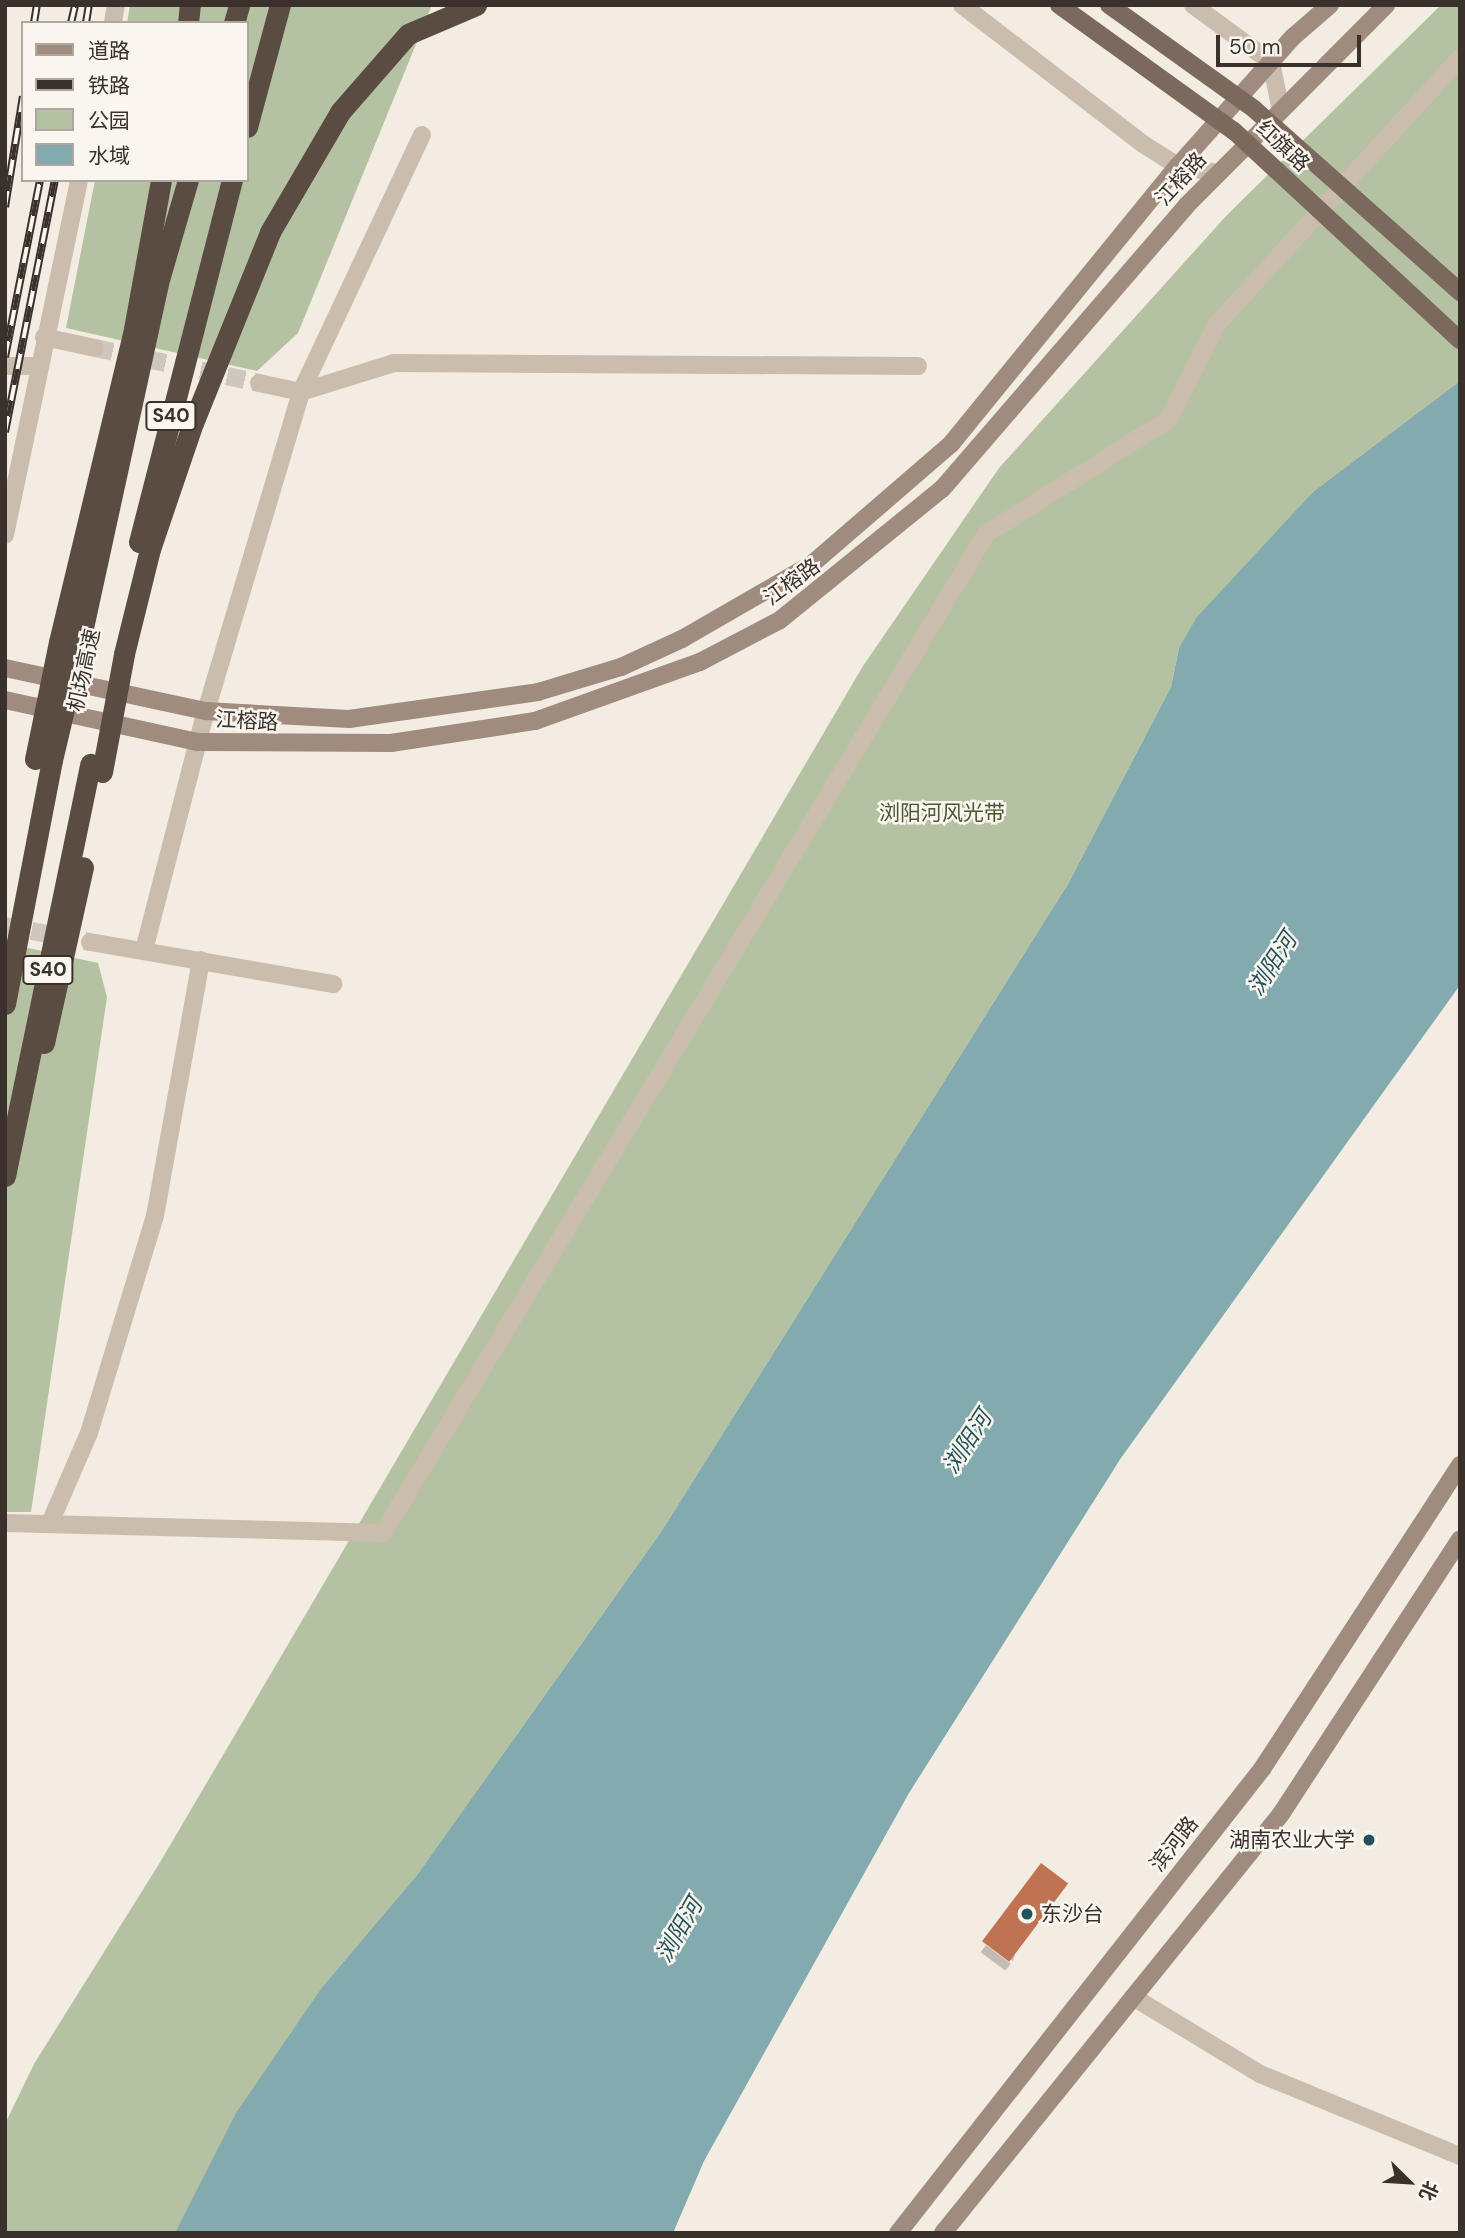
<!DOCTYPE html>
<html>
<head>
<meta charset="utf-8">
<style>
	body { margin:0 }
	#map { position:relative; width:1465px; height:2238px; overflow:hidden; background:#f3ece2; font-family:"DM Sans","Noto Sans SC",sans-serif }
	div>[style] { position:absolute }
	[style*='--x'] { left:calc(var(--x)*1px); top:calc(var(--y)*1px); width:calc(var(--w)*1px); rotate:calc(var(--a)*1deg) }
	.green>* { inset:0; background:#b5c2a2 }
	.water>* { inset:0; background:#82aaaf }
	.shadow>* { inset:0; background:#0003; transform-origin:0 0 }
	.building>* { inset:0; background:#c07353; transform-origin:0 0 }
	.minor-tunnel>* { height:18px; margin-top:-9px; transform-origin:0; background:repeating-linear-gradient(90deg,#cec7be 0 18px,transparent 0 27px) }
	.minor>* { height:18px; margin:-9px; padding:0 9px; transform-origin:9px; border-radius:9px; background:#cbbdae }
	.tertiary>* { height:18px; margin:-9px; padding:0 9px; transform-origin:9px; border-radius:9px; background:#cbbdae }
	.secondary>* { height:18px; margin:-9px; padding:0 9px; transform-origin:9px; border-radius:9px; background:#9f8c7f }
	.motorway>* { height:21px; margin:-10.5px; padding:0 10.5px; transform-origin:10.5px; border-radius:10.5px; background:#5a4c43 }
	.rail>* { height:8px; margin-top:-4px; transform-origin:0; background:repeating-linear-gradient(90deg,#faf5ee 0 16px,#3a312c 0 32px); box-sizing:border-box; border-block:2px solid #3a312c }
	.primary-bridge>* { height:18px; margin:-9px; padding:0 9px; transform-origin:9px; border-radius:9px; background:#7b695e }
	.motorway-bridge>* { height:21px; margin:-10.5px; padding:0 10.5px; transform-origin:10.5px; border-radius:10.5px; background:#5a4c43 }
	.dots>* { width:19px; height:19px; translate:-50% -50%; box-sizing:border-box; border:4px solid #faf5ee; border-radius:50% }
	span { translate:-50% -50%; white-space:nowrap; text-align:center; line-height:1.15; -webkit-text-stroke:5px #faf5ee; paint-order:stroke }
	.shield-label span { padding:2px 5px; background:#faf5ee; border:2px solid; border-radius:5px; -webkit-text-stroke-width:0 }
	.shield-label { font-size:19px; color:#3a312c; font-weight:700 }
	.street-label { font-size:21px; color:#3a312c }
	.park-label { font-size:21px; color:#475731 }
	.poi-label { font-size:21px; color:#3a312c }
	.right { translate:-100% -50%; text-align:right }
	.left { translate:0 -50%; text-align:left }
	.water-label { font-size:23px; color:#23535a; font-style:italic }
	.frame { position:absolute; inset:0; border:7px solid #3a312c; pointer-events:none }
	.legend { position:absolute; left:21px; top:21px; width:228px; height:161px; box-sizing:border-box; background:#faf5ee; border:2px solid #ada7a0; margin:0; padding:9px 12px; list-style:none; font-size:21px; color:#3a312c }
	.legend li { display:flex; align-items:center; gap:14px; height:35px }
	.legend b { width:35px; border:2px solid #ada7a0 }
	.north { position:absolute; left:1374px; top:2147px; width:70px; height:70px; -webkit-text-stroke:5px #faf5ee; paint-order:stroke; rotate:114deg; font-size:19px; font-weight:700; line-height:28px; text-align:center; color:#3a312c }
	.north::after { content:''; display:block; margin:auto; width:24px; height:32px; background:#3a312c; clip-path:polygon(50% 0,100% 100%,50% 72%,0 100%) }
	.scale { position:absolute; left:1216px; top:35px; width:145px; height:32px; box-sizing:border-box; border:4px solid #3a312c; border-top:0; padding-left:9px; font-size:21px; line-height:24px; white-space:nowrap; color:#3a312c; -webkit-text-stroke:5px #faf5ee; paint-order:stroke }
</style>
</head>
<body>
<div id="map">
	<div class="green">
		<div style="clip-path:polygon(130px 5px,432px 5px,298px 333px,257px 371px,66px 328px,95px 180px,247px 180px,247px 23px,127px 23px)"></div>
		<div style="clip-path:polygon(1441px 5px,1460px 5px,1460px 381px,1314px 491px,1179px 648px,1171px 687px,1068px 884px,661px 1532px,417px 1875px,323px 1986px,175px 2233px,5px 2233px,5px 2124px,34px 2064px,159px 1864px,863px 666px,999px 468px,1227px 215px)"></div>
		<div style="clip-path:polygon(5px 943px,98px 963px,107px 997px,31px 1512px,5px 1512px)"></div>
	</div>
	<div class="water">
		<div style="clip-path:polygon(1460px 381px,1460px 985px,1121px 1458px,909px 1793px,704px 2161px,673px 2233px,175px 2233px,236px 2113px,323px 1986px,417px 1875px,661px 1532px,1068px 884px,1171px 687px,1179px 648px,1197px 617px,1314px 491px)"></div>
	</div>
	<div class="shadow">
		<div style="clip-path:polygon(1041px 1865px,1013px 1961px,988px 1943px)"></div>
		<div style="left:986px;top:1945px;width:31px;height:9px;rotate:37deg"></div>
	</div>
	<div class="building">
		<div style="left:1041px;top:1863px;width:34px;height:98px;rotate:37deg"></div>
	</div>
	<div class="minor-tunnel">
		<div style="--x:95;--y:348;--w:168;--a:12"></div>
		<div style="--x:5;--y:926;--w:86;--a:10.7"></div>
	</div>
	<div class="minor">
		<div style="--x:44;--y:337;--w:52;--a:12.2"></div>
		<div style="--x:5;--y:366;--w:33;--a:0"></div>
		<div style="--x:259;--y:383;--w:43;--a:12.1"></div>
		<div style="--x:301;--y:392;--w:97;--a:-17.3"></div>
		<div style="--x:394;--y:363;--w:524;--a:0.33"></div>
		<div style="--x:90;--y:942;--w:247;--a:9.8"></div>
		<div style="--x:144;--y:950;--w:247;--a:-75.5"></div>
		<div style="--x:206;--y:711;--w:333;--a:-73.4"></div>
		<div style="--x:301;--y:392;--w:284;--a:-64.8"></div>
		<div style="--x:5;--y:1523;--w:378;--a:1.5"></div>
		<div style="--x:383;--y:1533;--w:1167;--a:-58.88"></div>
		<div style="--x:986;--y:534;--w:216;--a:-32.1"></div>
		<div style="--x:1169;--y:419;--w:106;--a:-63.2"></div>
		<div style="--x:1217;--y:324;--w:360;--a:-47.6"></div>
		<div style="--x:50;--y:1523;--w:98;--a:-66.6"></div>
		<div style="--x:89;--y:1433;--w:227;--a:-73.1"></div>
		<div style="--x:155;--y:1216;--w:260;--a:-79.8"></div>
		<div style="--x:1133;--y:1997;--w:149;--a:31.2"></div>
		<div style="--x:1260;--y:2074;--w:216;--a:22.3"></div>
	</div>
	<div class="tertiary">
		<div style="--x:962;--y:5;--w:228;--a:37.5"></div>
		<div style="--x:1143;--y:144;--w:41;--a:32.2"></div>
		<div style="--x:1178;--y:166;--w:40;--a:10"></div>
		<div style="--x:1193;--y:5;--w:97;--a:36.2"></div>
		<div style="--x:1271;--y:62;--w:45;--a:78.4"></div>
		<div style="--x:113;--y:23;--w:18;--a:-81"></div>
		<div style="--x:5;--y:535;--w:363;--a:-78.2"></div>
	</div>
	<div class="secondary">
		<div style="--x:5;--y:668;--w:206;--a:12.1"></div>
		<div style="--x:206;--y:711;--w:143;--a:3.2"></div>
		<div style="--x:349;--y:719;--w:191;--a:-8.1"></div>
		<div style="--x:538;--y:692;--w:87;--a:-16.8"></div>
		<div style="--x:621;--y:667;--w:67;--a:-24.7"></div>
		<div style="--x:682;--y:639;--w:150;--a:-30"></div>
		<div style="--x:812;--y:564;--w:184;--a:-40.8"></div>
		<div style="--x:951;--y:444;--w:359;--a:-50.8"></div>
		<div style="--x:1178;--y:166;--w:173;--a:-48.3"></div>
		<div style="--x:1293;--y:37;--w:49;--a:-40.9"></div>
		<div style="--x:5;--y:700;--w:197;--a:12.3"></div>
		<div style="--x:197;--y:742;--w:194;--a:0.3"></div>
		<div style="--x:391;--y:743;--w:146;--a:-8.7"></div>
		<div style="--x:535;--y:721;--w:175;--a:-19.7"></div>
		<div style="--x:700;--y:662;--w:90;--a:-27.7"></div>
		<div style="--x:780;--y:620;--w:208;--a:-39"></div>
		<div style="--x:942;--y:489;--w:375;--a:-49.2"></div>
		<div style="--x:1187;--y:205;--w:282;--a:-45.1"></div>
		<div style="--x:898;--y:2233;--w:590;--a:-51.89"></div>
		<div style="--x:1262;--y:1769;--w:363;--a:-56.9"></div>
		<div style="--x:943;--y:2233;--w:538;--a:-51.11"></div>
		<div style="--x:1281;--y:1814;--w:328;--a:-56.9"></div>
	</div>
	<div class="motorway">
		<div style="--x:188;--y:23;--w:18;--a:-84"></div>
		<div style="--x:234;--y:23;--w:19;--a:-74"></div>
		<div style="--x:247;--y:127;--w:126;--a:-74.9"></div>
		<div style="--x:139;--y:542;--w:374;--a:-75.6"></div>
		<div style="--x:59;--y:642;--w:322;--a:-76.5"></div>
		<div style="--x:134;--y:329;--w:151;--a:-79.7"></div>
		<div style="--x:79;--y:646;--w:371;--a:-77.7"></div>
		<div style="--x:158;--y:283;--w:107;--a:-73.8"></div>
		<div style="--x:124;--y:654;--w:108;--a:-76.1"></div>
		<div style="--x:150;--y:549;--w:133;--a:-71.2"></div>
		<div style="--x:193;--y:423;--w:206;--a:-68"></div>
		<div style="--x:270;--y:232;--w:139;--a:-59.7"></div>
		<div style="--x:340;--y:112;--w:103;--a:-48.9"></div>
		<div style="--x:408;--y:34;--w:74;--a:-23.1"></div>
		<div style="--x:5;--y:1004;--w:248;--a:-79.1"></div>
		<div style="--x:44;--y:1043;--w:180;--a:-77.5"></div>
		<div style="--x:5;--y:1176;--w:421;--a:-78.3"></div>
	</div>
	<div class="rail">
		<div style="--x:34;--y:23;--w:18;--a:-81"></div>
		<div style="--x:71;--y:23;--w:18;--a:-77"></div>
		<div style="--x:86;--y:23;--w:18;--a:-81"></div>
		<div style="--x:5;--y:207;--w:112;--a:-80.8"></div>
		<div style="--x:5;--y:357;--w:180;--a:-78.8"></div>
		<div style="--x:5;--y:432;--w:257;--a:-78.8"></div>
	</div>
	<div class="primary-bridge">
		<div style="--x:1059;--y:5;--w:216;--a:35.8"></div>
		<div style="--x:1234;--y:131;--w:308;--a:42.8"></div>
		<div style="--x:1109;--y:5;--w:178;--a:35.6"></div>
		<div style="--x:1254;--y:109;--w:276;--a:41.6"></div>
	</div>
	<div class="motorway-bridge">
		<div style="--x:35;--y:759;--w:119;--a:-78.4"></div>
		<div style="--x:52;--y:760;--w:117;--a:-76.7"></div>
		<div style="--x:102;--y:772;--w:120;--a:-79.4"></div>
	</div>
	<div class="dots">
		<div style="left:1369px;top:1840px;background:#23535a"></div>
		<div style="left:1027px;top:1914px;background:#23535a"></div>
	</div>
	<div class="shield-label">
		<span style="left:171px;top:416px">S40</span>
		<span style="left:48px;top:970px">S40</span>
	</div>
	<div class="street-label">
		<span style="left:1283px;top:146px;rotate:43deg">红旗路</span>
		<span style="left:1181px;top:179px;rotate:-48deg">江榕路</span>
		<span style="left:792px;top:582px;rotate:-36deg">江榕路</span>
		<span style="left:84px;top:670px;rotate:-78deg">机场高速</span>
		<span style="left:247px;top:721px;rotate:3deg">江榕路</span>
		<span style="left:1174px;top:1844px;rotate:-52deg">滨河路</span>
	</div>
	<div class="park-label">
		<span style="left:942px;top:813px">浏阳河风光带</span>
	</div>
	<div class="poi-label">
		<span class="right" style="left:1355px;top:1840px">湖南农业大学</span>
		<span class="left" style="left:1041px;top:1914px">东沙台</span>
	</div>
	<div class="water-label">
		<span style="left:1272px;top:964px;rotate:-57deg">浏阳河</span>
		<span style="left:967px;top:1442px;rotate:-57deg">浏阳河</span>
		<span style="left:679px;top:1930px;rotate:-60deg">浏阳河</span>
	</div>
	<div class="frame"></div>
	<ul class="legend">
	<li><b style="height:9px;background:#9f8c7f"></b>道路</li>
	<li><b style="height:9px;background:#3a312c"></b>铁路</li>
	<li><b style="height:19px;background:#b5c2a2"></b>公园</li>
	<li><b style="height:19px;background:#82aaaf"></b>水域</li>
	</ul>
	<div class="north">北</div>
	<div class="scale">50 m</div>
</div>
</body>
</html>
